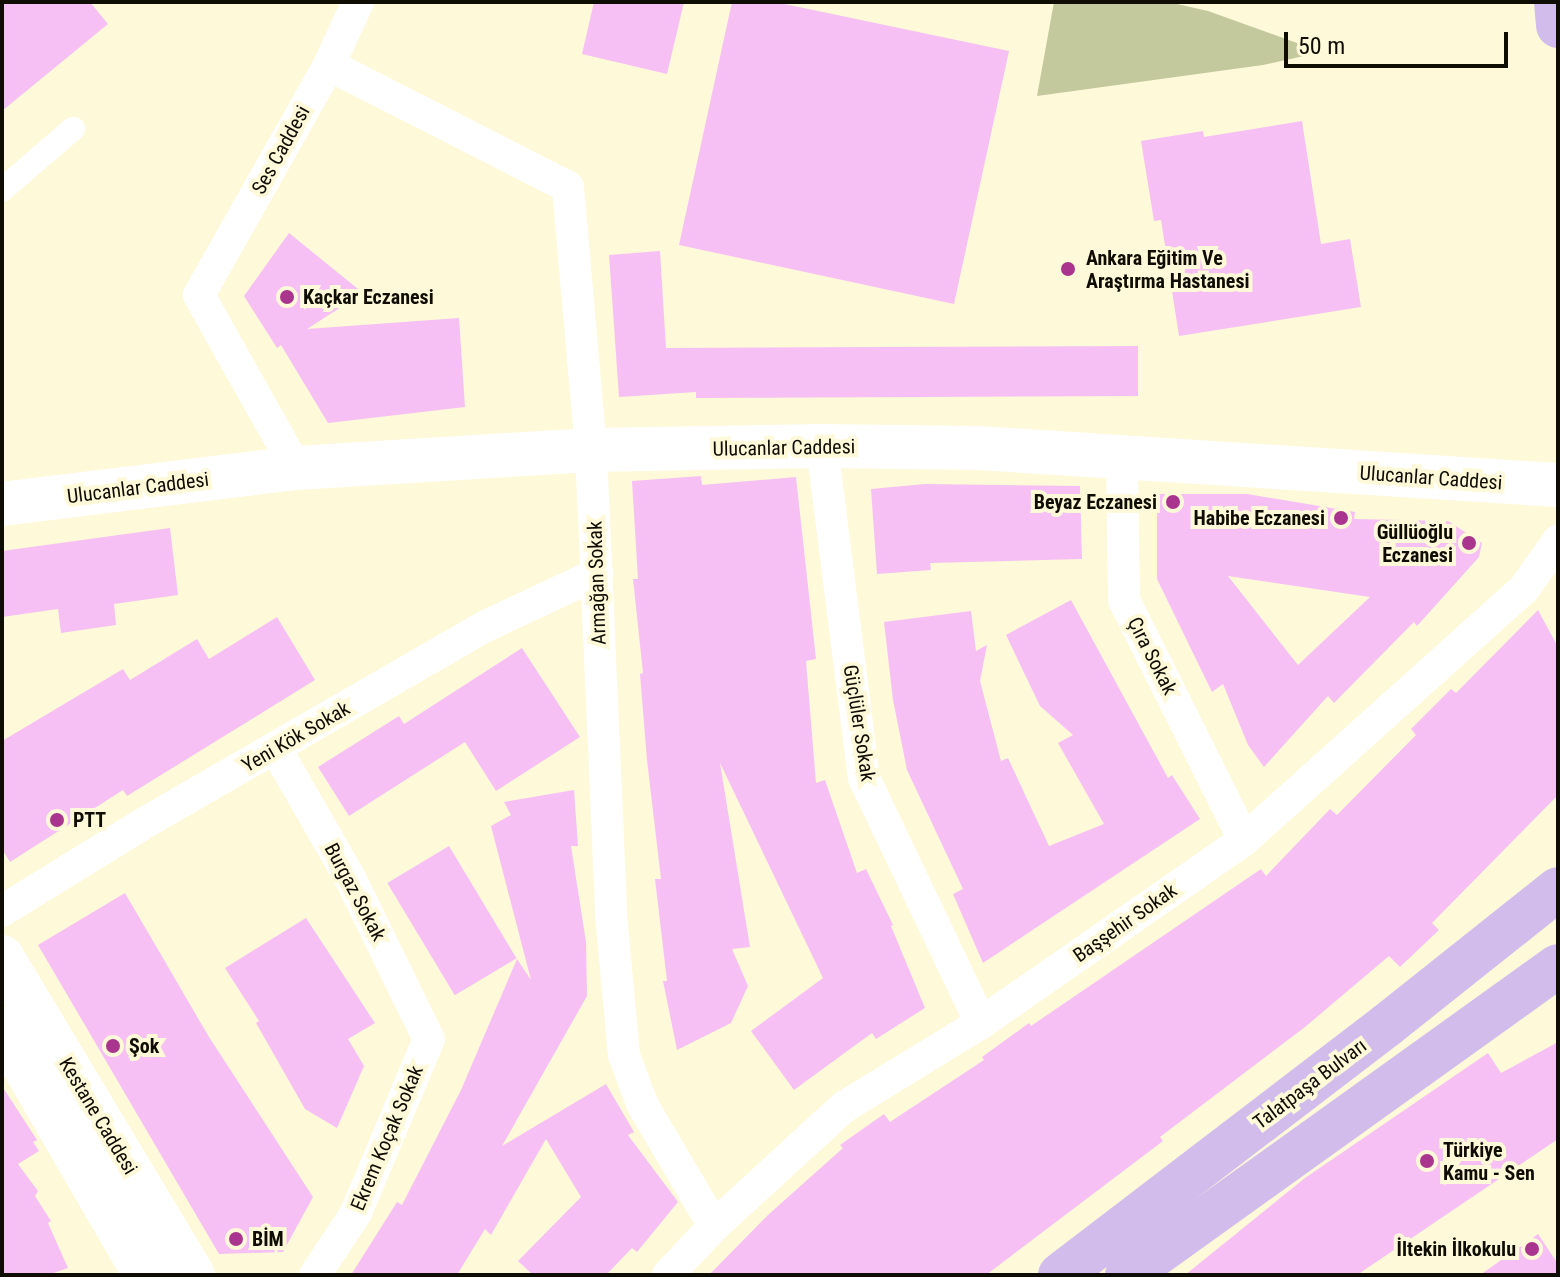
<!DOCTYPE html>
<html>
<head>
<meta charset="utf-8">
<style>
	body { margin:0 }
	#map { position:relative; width:1560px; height:1277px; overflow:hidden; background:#fef9d9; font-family:"Roboto Condensed",sans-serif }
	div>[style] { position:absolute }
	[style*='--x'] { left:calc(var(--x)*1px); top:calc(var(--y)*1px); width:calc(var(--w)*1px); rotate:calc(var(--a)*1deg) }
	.green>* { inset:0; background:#c4c99d }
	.building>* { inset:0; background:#f6c0f4; transform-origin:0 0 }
	.pedestrian>* { height:24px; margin:-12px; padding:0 12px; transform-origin:12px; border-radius:12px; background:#fff }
	.minor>* { height:32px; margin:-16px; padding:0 16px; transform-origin:16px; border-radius:16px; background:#fff }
	.secondary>* { height:44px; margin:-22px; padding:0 22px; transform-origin:22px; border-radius:22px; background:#fff }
	.primary>* { height:44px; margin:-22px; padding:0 22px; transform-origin:22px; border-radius:22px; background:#d1bcec }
	.dots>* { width:22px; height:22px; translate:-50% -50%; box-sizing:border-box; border:4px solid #fef9d9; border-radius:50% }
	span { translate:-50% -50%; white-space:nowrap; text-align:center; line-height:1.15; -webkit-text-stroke:8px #fef9d9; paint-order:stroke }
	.street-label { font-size:20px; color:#0e0c03 }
	.poi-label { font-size:20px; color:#0e0c03; font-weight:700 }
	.left { translate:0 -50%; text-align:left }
	.right { translate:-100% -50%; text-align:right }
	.frame { position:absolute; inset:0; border:4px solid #0e0c03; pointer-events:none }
	.scale { position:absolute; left:1284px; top:32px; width:224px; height:36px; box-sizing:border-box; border:4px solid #0e0c03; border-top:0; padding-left:10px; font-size:24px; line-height:28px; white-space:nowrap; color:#0e0c03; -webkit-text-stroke:6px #fef9d9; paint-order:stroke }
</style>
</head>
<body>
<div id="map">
	<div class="green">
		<div style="clip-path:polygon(1054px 2px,1168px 2px,1208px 11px,1322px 52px,1263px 65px,1037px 96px)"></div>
	</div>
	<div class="building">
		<div style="clip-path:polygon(2px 2px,90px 2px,108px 24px,2px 111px)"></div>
		<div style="clip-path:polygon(594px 2px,684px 2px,667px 74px,582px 54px)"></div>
		<div style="clip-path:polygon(732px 2px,775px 2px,1009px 51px,954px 304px,679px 245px)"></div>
		<div style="clip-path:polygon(1302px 121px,1321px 244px,1350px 239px,1361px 307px,1179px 336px,1161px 220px,1154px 221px,1141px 141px,1203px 131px,1204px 137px)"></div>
		<div style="clip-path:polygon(289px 233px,363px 293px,307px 329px,459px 318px,465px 407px,328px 423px,281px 345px,277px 348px,244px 296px)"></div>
		<div style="clip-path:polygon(660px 251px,666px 348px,1138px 346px,1138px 396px,696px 398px,696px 392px,619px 397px,609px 255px)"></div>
		<div style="clip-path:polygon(701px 476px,702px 485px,796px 477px,816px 659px,806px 661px,816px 783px,825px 780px,857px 873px,866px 869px,893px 925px,891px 926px,925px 1008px,876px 1039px,872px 1033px,794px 1090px,751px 1031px,823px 978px,720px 763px,750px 947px,732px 949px,748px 986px,731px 1023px,677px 1050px,663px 981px,667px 981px,655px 879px,661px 879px,647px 760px,640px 674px,643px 673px,633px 579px,638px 579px,632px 481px)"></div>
		<div style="clip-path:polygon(925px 484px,1080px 486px,1082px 559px,930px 563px,931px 570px,877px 574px,871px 489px)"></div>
		<div style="clip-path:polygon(evenodd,1157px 494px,1247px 494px,1355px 512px,1354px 519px,1448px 521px,1482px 543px,1479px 557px,1417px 626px,1414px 622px,1334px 703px,1328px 696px,1264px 767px,1248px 745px,1223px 684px,1212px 692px,1157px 579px,1157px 494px,1228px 576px,1370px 597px,1298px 665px,1228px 576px)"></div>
		<div style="clip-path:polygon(170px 528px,178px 595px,114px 604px,116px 625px,61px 633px,58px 609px,2px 617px,2px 551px)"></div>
		<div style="clip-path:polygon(1071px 600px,1168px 778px,1172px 775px,1200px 819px,983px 963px,953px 894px,963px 889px,907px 770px,893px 700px,884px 622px,971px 611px,976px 651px,987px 645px,980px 681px,1001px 761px,1008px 758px,1049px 846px,1104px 824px,1058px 743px,1073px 735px,1040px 706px,1006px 635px)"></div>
		<div style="clip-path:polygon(1538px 610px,1558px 647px,1558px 795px,1432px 923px,1439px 930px,1400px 967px,1389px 956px,1305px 1027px,1160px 1137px,1163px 1141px,986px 1275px,709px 1275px,768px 1215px,843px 1148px,840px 1145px,884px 1114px,890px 1122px,984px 1060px,982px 1057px,1029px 1023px,1031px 1026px,1261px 869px,1266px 876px,1330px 809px,1337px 815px,1416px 735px,1411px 729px,1451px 689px,1456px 693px)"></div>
		<div style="clip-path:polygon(277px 617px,315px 680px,127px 796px,123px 790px,10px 862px,2px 849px,2px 741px,123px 669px,130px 680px,197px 639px,209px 659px)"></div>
		<div style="clip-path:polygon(522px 648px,580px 737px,496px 791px,465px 742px,349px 816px,318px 767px,399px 716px,404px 724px)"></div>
		<div style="clip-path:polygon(574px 790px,578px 846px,571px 846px,586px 942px,587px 996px,502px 1146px,606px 1084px,634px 1132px,628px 1135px,678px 1202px,637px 1252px,632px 1248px,606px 1275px,533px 1275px,518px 1261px,581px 1197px,546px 1139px,491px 1235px,485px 1229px,457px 1275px,351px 1275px,397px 1202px,402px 1205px,461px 1090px,517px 959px,531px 980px,491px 826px,511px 815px,504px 802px)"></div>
		<div style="left:449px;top:846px;width:131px;height:72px;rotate:59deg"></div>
		<div style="clip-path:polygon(125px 893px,209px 1037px,313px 1197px,283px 1252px,219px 1254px,38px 945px)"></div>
		<div style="clip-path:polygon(306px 918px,375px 1023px,348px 1039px,364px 1066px,337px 1128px,305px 1109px,256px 1023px,259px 1021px,225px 968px)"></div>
		<div style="clip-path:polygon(1558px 1042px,1558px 1139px,1357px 1275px,1185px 1275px,1305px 1178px,1488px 1053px,1501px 1073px)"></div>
		<div style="clip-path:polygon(2px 1086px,37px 1140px,33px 1142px,39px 1151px,18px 1164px,38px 1191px,35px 1196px,51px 1221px,48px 1223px,68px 1268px,48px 1275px,2px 1275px)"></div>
		<div style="clip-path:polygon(1538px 1234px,1558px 1264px,1558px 1275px,1480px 1275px)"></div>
	</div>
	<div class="pedestrian">
		<div style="--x:2;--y:190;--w:94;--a:-40.7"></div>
	</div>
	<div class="minor">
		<div style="--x:329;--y:65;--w:268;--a:27"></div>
		<div style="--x:568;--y:187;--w:264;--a:85"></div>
		<div style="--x:591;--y:450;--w:465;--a:87.5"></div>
		<div style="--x:611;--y:915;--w:141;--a:84.7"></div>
		<div style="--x:624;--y:1055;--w:52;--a:69.8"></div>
		<div style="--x:642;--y:1104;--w:142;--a:59.5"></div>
		<div style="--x:822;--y:446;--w:335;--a:82.8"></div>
		<div style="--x:864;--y:778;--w:272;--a:64.5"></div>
		<div style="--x:1122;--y:458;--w:142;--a:89.2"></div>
		<div style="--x:1124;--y:600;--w:268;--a:63.4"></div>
		<div style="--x:296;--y:468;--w:198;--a:-119.3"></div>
		<div style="--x:199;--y:295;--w:264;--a:-60.5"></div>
		<div style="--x:329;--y:65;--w:69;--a:-65.3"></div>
		<div style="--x:276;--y:749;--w:149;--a:60.2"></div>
		<div style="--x:350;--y:878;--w:179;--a:63.9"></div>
		<div style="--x:429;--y:1039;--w:189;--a:112.8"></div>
		<div style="--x:356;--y:1213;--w:74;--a:123.5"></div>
		<div style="--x:2;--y:911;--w:163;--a:-31.7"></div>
		<div style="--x:141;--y:825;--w:398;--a:-30"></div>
		<div style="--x:486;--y:626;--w:123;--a:-25.1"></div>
		<div style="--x:668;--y:1275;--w:67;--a:-46.8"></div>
		<div style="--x:714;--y:1226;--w:176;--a:-42.5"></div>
		<div style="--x:844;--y:1107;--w:161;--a:-31.5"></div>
		<div style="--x:981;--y:1023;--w:320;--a:-34.8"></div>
		<div style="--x:1244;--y:840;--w:376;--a:-41.9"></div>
		<div style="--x:1524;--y:589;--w:59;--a:-54.7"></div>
	</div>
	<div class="secondary">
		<div style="--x:2;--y:504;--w:296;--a:-7"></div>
		<div style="--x:296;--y:468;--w:296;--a:-3.5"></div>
		<div style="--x:591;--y:450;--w:231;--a:-1"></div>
		<div style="--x:822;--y:446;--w:157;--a:0.7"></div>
		<div style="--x:979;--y:448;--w:580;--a:3.66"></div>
		<div style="--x:2;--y:957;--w:371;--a:59"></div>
		<div style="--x:2;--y:1028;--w:285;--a:59.9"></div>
	</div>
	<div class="primary">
		<div style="--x:1556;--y:2;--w:24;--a:85"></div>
		<div style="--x:1060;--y:1275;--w:412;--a:-37.4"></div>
		<div style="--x:1387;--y:1025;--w:218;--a:-38.5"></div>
		<div style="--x:1127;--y:1275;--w:530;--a:-35.64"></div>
	</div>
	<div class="dots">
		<div style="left:1068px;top:269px;background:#aa358e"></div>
		<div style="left:287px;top:297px;background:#aa358e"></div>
		<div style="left:1173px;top:502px;background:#aa358e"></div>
		<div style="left:1341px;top:518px;background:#aa358e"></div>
		<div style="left:1469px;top:543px;background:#aa358e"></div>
		<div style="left:57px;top:820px;background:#aa358e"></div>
		<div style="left:113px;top:1046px;background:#aa358e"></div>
		<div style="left:1427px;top:1161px;background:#aa358e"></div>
		<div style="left:236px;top:1239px;background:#aa358e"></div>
		<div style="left:1532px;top:1249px;background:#aa358e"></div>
	</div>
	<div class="street-label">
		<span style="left:281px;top:150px;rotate:-61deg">Ses Caddesi</span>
		<span style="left:784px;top:448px;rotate:-1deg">Ulucanlar Caddesi</span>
		<span style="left:1431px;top:478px;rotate:4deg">Ulucanlar Caddesi</span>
		<span style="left:138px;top:488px;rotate:-7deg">Ulucanlar Caddesi</span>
		<span style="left:597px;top:583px;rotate:-92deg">Armağan Sokak</span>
		<span style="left:1152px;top:656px;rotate:63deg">Çıra Sokak</span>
		<span style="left:859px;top:723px;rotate:81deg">Güçlüler Sokak</span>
		<span style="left:296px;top:737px;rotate:-30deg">Yeni Kök Sokak</span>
		<span style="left:355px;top:892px;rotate:62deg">Burgaz Sokak</span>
		<span style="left:1125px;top:923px;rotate:-35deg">Başşehir Sokak</span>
		<span style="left:1310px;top:1084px;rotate:-37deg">Talatpaşa Bulvarı</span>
		<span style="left:98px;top:1116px;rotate:59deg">Kestane Caddesi</span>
		<span style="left:387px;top:1138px;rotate:-67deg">Ekrem Koçak Sokak</span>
	</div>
	<div class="poi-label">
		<span class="left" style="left:1086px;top:270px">Ankara Eğitim Ve<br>Araştırma Hastanesi</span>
		<span class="left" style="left:303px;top:297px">Kaçkar Eczanesi</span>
		<span class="right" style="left:1157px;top:502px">Beyaz Eczanesi</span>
		<span class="right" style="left:1325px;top:518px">Habibe Eczanesi</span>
		<span class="right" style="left:1453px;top:544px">Güllüoğlu<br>Eczanesi</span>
		<span class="left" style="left:73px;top:820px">PTT</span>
		<span class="left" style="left:129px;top:1046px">Şok</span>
		<span class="left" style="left:1443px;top:1162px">Türkiye<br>Kamu - Sen</span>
		<span class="left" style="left:252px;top:1239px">BİM</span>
		<span class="right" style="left:1516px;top:1249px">İltekin İlkokulu</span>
	</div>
	<div class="frame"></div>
	<div class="scale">50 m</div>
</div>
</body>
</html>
